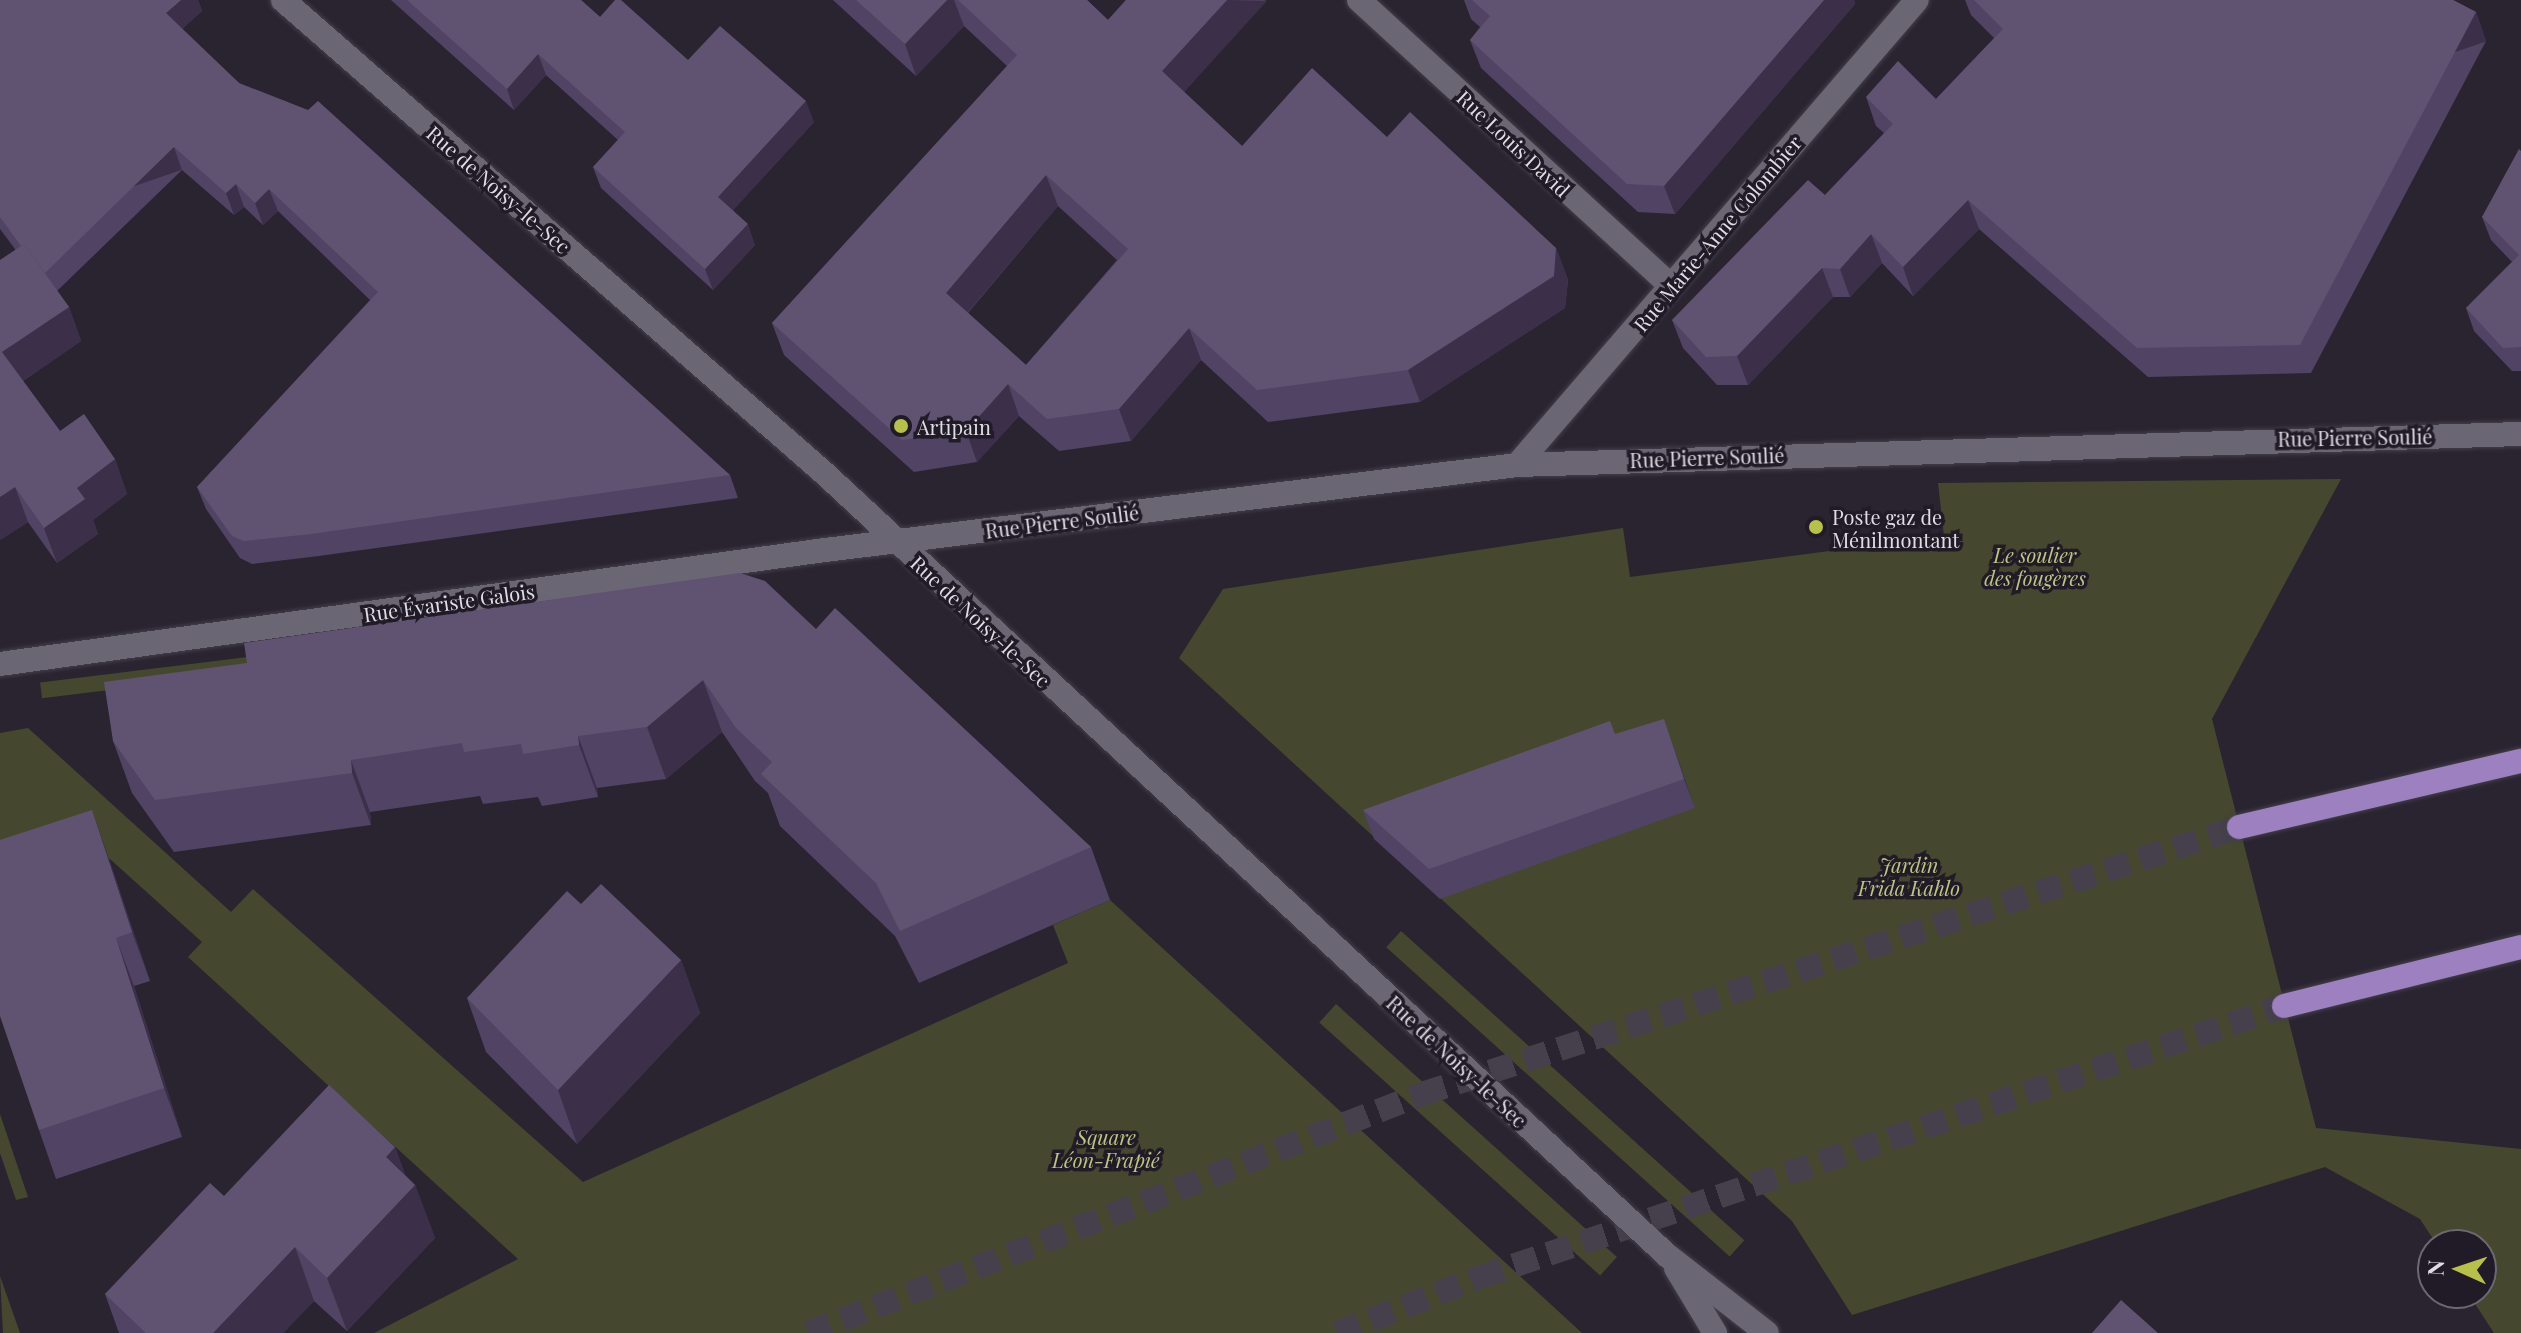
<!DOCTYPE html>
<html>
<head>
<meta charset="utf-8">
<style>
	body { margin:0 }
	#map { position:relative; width:2521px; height:1333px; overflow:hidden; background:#2a2431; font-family:"Playfair Display",serif }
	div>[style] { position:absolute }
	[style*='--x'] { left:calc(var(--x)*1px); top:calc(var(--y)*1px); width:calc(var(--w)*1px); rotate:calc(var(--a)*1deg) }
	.green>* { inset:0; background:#45482e; transform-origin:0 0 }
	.highway-tunnel>* { height:24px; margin-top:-12px; transform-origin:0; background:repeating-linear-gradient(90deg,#45404c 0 24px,transparent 0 36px) }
	.roads { filter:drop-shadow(0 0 2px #433f49) drop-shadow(0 0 2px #433f49) }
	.minor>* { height:24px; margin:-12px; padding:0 12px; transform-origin:12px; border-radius:12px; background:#6b6674 }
	.highway>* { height:24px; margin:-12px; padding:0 12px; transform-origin:12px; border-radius:12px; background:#9c80bf }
	.wall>* { inset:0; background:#514363 }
	.shaded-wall>* { inset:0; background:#3b2f49; transform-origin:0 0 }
	.building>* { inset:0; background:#605371 }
	.dots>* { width:22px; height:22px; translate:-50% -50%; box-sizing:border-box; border:4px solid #201b27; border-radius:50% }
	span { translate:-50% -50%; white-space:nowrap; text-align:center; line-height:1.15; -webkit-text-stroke:7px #201b27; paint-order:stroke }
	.street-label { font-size:20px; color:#dfdce4 }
	.poi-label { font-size:20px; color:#dfdce4 }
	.left { translate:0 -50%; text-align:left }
	.park-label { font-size:20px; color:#bec581; font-style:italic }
	.north { position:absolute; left:2417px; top:1229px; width:80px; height:80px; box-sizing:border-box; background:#201b27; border:2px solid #6c6873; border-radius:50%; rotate:273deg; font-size:22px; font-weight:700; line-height:32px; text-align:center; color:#dfdce4 }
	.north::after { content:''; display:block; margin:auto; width:28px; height:36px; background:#b8c147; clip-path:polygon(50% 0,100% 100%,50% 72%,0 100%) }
</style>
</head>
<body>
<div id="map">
	<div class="green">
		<div style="clip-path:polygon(2341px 479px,2212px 719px,2316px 1128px,2521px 1149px,2521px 1333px,2494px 1333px,2468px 1293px,2481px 1293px,2481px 1245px,2437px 1245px,2420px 1219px,2325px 1167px,1852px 1315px,1792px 1221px,1179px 658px,1223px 589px,1623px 528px,1630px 577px,1944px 536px,1938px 483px)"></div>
		<div style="left:321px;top:648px;width:16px;height:283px;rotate:83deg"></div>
		<div style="clip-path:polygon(28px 728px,231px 912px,253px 889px,583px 1182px,1068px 963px,1053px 925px,1110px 900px,1582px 1333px,374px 1333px,518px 1259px,188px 957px,202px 942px,110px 859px,0 894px,0 733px)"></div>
		<div style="left:1401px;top:931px;width:462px;height:22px;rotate:42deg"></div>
		<div style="left:1336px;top:1004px;width:378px;height:25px;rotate:42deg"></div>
		<div style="clip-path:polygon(0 1114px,28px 1197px,16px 1200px,0 1153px)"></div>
		<div style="clip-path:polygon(0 1276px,20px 1333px,3px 1333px)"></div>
	</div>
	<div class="highway-tunnel">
		<div style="--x:808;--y:1333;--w:659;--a:-21.27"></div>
		<div style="--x:1422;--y:1094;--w:860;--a:-18.1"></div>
		<div style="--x:1337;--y:1333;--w:154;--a:-21.4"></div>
		<div style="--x:1480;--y:1277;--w:848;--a:-18.63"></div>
	</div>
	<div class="roads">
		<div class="minor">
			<div style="--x:283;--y:0;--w:717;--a:41.16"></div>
			<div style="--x:823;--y:472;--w:1153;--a:42.86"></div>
			<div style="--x:1668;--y:1256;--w:125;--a:37.9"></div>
			<div style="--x:1359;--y:0;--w:422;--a:42.5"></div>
			<div style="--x:1517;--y:465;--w:613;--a:-49.3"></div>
			<div style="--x:0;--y:664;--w:825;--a:-7.87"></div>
			<div style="--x:817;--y:551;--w:705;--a:-7"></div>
			<div style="--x:1517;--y:465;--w:1004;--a:-1.77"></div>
			<div style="--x:1676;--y:1268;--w:76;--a:59"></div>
		</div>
		<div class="highway">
			<div style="--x:2239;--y:827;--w:290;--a:-13.2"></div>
			<div style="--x:2284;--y:1006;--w:244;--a:-14"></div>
		</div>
	</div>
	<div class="wall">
		<div style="clip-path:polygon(0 0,198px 0,202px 11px,182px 29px,239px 83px,730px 475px,738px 498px,319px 556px,252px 564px,240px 558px,206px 509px,197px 487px,370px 300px,278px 211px,263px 225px,244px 207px,234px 215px,182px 170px,57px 291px,69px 307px,81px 341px,23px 381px,60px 431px,115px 459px,127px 494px,93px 520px,98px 534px,57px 563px,28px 522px,0 540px,15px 249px,0 229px)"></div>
		<div style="clip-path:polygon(391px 0,581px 0,600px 17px,814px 122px,733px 210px,755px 245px,713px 290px,601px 188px,593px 167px,618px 140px,546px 75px,514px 110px)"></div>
		<div style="clip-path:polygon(evenodd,833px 0,1087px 0,1108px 20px,1126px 0,1266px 0,1184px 92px,1242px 146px,1387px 137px,1556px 248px,1568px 280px,1565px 308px,1420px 402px,1268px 422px,1201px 360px,1131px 441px,1059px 451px,1019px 416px,977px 462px,914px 472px,784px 355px,772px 323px,1007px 66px,964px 26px,916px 76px,833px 0,1058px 206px,1117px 260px,1026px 365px,968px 313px,1058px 206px)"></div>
		<div style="clip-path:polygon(1464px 0,1854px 0,1855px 4px,1675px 214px,1638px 212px,1481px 68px,1470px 40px,1480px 27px,1471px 19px)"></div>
		<div style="clip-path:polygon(1965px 0,2453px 0,2476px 12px,2486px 41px,2311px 373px,2148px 377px,1979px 229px,1913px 296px,1882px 263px,1850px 297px,1833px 297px,1748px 385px,1717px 385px,1683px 348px,1672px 320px,1825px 195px,1884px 133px,1876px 126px,1866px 97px,1936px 99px,1994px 38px,1971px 15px)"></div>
		<div style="clip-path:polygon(2521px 151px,2521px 371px,2512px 371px,2474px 331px,2466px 308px,2512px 262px,2491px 240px,2482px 217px)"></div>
		<div style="clip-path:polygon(816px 629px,1091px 847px,1110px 900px,919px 983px,895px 936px,780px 826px,768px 793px,755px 781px,722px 732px,666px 779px,597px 788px,598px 797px,542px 806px,538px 797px,483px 804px,480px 796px,370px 812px,371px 825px,174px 852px,132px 793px,113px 741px)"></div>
		<div style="clip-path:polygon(1615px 734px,1674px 748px,1695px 808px,1440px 899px,1374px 839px,1363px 810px)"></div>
		<div style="clip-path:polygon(109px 859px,150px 981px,134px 986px,182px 1137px,56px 1179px,39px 1130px)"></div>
		<div style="clip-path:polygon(581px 904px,681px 960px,700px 1013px,577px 1144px,486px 1052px,467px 998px)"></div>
		<div style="clip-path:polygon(395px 1147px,405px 1175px,415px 1185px,435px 1238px,347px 1331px,314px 1301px,283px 1333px,119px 1333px,105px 1294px,224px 1196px)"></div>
	</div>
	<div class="shaded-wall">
		<div style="clip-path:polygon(181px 0,198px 0,202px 11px,174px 36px,166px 13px)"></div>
		<div style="clip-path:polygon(947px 0,954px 0,964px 26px,916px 76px,905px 44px)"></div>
		<div style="clip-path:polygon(1227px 0,1267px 1px,1174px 103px,1162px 71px)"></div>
		<div style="clip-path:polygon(1824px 0,1854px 0,1855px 4px,1675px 214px,1664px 186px)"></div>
		<div style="left:2476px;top:12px;width:31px;height:377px;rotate:71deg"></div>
		<div style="clip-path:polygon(538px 54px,546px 75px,514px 110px,507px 89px)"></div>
		<div style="clip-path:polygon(806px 101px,814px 122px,726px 218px,718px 197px)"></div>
		<div style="left:174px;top:147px;width:24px;height:183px;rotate:71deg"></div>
		<div style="clip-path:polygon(1046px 175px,1058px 206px,957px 325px,946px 293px)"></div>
		<div style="clip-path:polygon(236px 184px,244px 207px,234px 215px,226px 193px)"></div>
		<div style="clip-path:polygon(269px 189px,278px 211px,263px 225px,255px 203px)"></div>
		<div style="clip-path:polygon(1968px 200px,1979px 229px,1913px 296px,1903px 267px)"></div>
		<div style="clip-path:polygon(748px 224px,755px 245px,713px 290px,705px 269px)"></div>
		<div style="clip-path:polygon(1871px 234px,1882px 263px,1850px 297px,1840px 269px)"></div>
		<div style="clip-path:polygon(1556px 248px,1568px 280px,1565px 308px,1420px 402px,1408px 370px)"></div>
		<div style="clip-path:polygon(1822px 268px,1833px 297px,1748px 385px,1737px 356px)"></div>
		<div style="clip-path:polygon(69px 307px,81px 341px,14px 387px,2px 352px)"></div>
		<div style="clip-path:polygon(1189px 328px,1201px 360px,1131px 441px,1119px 409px)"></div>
		<div style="clip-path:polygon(1008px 384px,1019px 416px,977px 462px,966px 431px)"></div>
		<div style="clip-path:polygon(115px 459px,127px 494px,93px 520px,98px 534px,57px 563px,44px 528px,77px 488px)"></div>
		<div style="clip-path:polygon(15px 487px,28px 522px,0 540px,0 497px)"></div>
		<div style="clip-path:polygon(703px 680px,722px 732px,666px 779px,647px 727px)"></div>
		<div style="clip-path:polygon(1664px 719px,1674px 748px,1695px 808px,1684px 779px)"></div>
		<div style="clip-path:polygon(578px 736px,597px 788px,598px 797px,579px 745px)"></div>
		<div style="clip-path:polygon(351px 760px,370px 812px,371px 825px,352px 773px)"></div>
		<div style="clip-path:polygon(92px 810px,109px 859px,150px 981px,132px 932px)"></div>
		<div style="clip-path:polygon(116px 938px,134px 986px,182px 1137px,164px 1088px)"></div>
		<div style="clip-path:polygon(681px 960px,700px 1013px,577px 1144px,558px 1090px)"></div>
		<div style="clip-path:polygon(395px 1147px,410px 1190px,415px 1185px,435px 1238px,347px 1331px,327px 1278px,386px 1157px)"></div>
		<div style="clip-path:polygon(295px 1247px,314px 1301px,283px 1333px,213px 1333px)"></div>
	</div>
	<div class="building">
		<div style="clip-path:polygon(0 0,181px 0,166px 13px,239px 83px,308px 110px,318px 101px,730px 475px,311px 534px,244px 541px,232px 536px,197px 487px,378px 292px,269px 189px,255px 203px,236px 184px,226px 193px,174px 147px,45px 273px,24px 244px,21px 246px,0 217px)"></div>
		<div style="clip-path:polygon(407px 0,581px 0,600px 17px,615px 0,621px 0,688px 60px,720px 26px,806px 101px,718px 197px,748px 224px,705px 269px,593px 167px,625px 132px,538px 54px,507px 89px)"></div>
		<div style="clip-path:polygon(856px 0,947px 0,905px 44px)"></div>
		<div style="clip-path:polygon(evenodd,958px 0,1087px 0,1108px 20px,1126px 0,1227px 0,1162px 71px,1242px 146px,1312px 68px,1387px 137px,1410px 112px,1556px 248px,1554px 276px,1408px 370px,1257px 390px,1189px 328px,1119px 409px,1047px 419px,1008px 384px,966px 431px,902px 440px,772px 323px,1017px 55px,958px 0,1046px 175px,1128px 249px,1026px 365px,946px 293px,1046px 175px)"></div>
		<div style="clip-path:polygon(1472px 0,1824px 0,1664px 186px,1627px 184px,1470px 40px,1490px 16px)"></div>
		<div style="clip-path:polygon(1974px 0,2453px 0,2476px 12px,2300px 345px,2137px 348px,1968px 200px,1903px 267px,1871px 234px,1840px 269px,1822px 268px,1737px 356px,1706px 357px,1672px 320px,1808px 180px,1825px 195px,1893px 124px,1866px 97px,1898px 61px,1936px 99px,2003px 29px)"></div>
		<div style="clip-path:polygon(2519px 149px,2521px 151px,2521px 347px,2503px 348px,2466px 308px,2519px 255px,2482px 217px)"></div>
		<div style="clip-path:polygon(24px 244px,69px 307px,2px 352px,60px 431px,84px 414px,115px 459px,77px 488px,85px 499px,44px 528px,15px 487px,0 497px,0 260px)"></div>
		<div style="clip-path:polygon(740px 573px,765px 581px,816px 629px,835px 608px,1091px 847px,900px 931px,876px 883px,761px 774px,772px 762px,736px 728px,703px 680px,647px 727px,578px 736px,579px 745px,523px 754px,521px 744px,464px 752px,462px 743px,351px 760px,352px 773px,155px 800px,113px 741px,104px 682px,247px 663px,244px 643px)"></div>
		<div style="clip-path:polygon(1664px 719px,1684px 779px,1429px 869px,1363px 810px,1610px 721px,1615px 734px)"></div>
		<div style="clip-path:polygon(92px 810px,132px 932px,116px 938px,164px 1088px,39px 1130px,0 1016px,0 840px)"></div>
		<div style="clip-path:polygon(601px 884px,681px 960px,558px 1090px,467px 998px,567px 891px,581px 904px)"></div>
		<div style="clip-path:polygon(329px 1085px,395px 1147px,386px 1157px,415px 1185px,327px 1278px,295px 1247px,213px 1333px,146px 1333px,105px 1294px,210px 1183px,224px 1196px)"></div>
		<div style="clip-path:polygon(2121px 1300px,2158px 1333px,2092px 1333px)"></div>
	</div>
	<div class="dots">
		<div style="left:901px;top:426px;background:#b8c147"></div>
		<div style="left:1816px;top:527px;background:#b8c147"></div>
	</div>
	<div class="street-label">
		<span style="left:1514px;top:143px;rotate:43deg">Rue Louis David</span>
		<span style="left:499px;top:189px;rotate:41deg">Rue de Noisy-le-Sec</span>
		<span style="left:1717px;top:233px;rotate:-50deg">Rue Marie-Anne Colombier</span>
		<span style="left:2355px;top:437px;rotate:-1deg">Rue Pierre Soulié</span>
		<span style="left:1707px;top:457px;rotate:-2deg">Rue Pierre Soulié</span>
		<span style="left:1062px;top:521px;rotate:-7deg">Rue Pierre Soulié</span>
		<span style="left:449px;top:602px;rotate:-8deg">Rue Évariste Galois</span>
		<span style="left:981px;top:621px;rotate:43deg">Rue de Noisy-le-Sec</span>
		<span style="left:1457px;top:1061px;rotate:43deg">Rue de Noisy-le-Sec</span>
	</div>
	<div class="poi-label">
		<span class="left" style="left:917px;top:426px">Artipain</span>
		<span class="left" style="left:1832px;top:528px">Poste gaz de<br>Ménilmontant</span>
	</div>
	<div class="park-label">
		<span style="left:2035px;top:566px">Le soulier<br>des fougères</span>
		<span style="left:1909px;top:876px">Jardin<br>Frida Kahlo</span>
		<span style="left:1106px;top:1148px">Square<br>Léon-Frapié</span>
	</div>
	<div class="north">N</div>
</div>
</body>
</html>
